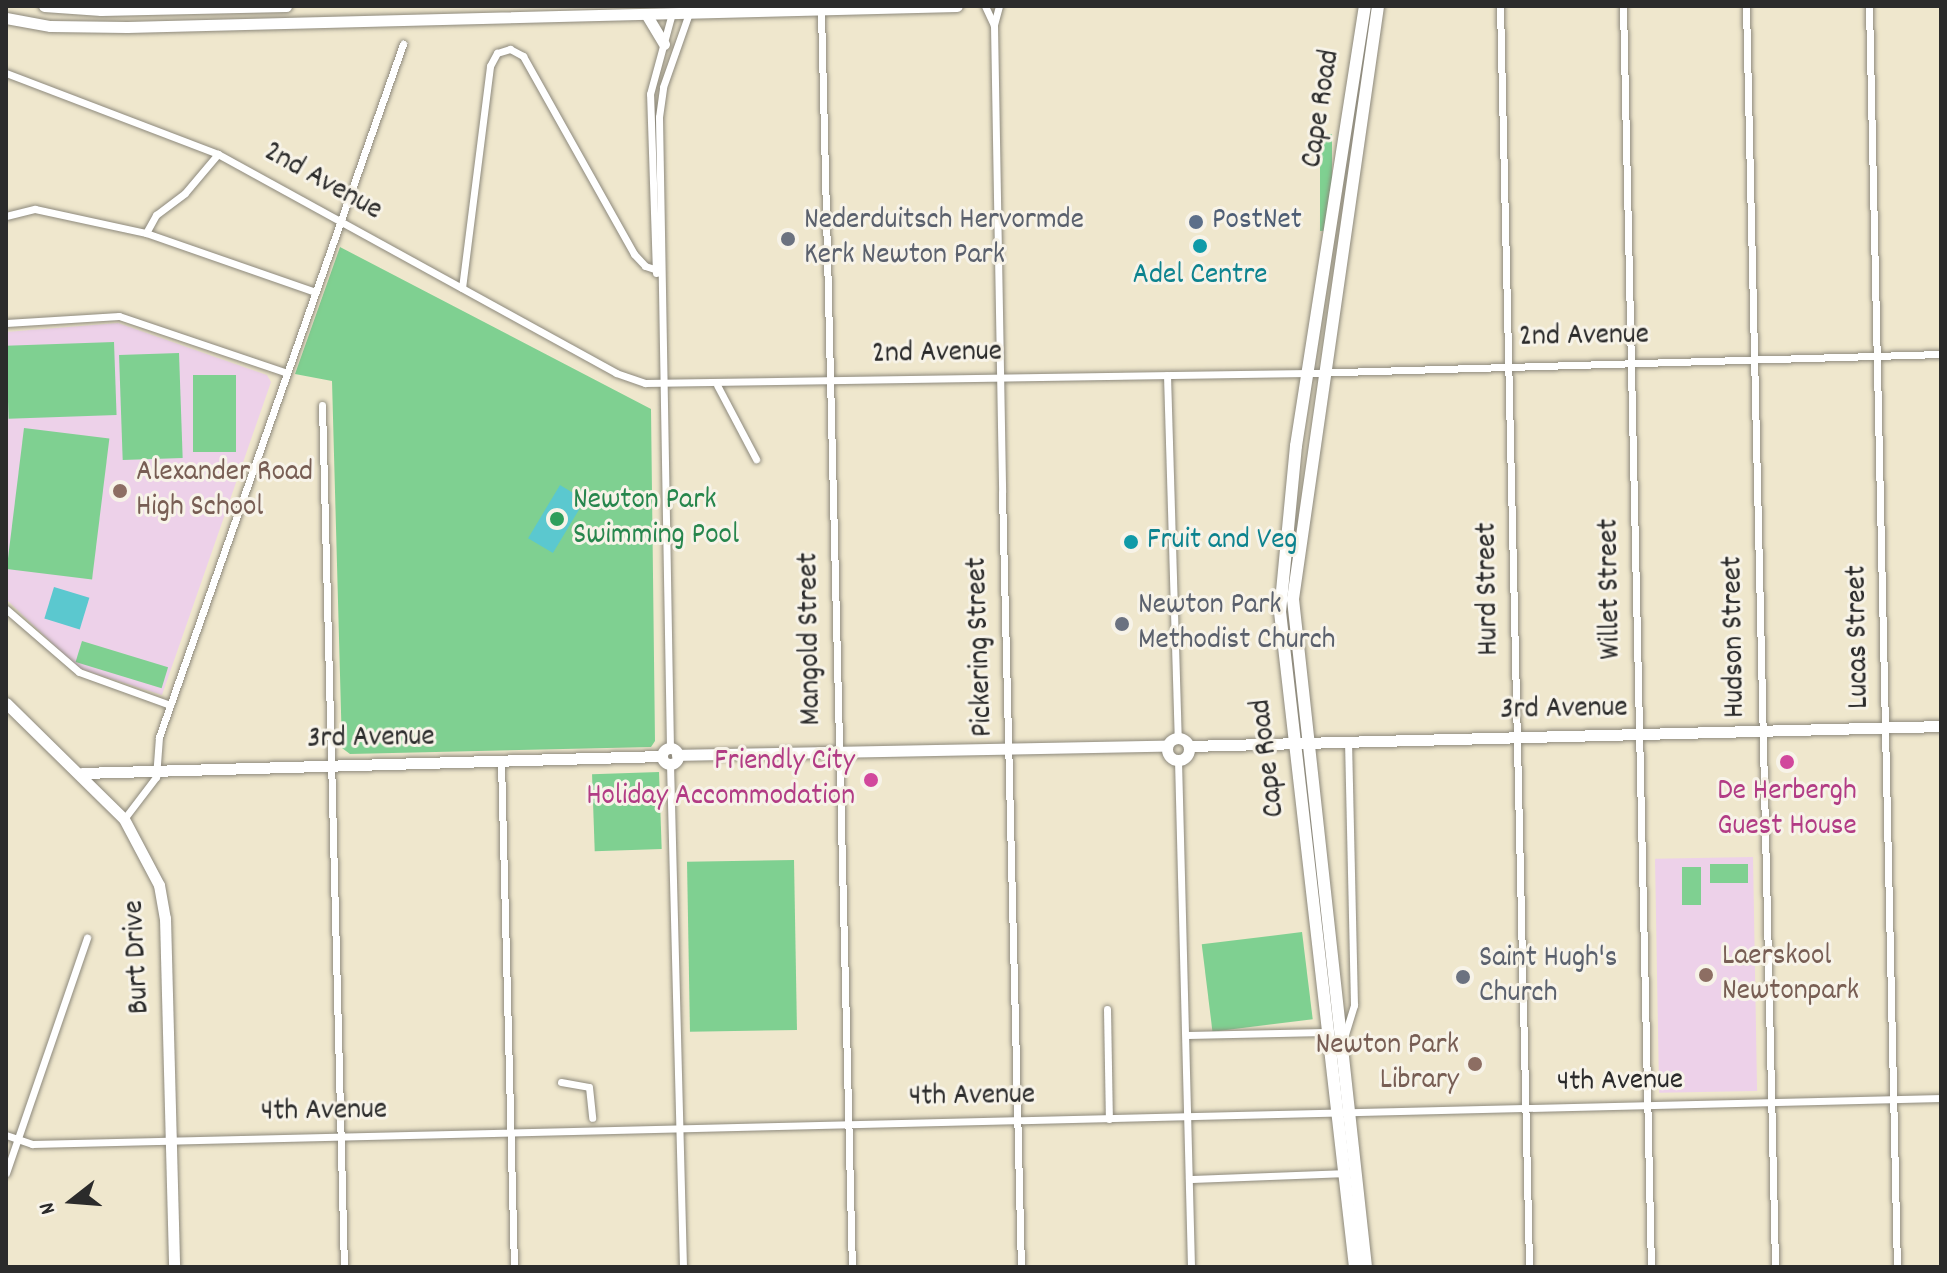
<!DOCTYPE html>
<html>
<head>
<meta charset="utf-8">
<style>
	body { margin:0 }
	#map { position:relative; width:1947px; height:1273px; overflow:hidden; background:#efe7cd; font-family:Dekko,sans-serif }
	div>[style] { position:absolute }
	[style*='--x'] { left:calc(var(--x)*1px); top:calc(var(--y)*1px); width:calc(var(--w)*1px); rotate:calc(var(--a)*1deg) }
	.built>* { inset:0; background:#edd1e9; transform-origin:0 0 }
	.green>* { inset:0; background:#7fd091; transform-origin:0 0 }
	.water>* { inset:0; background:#5bc8cf; transform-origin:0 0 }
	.roads { filter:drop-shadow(0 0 2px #8d897c) drop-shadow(0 0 2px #8d897c) }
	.street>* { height:7px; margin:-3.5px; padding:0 3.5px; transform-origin:3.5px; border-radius:3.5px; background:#fff }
	.secondary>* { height:11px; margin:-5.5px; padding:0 5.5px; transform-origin:5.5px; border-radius:5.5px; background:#fff }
	.secondary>.ring { margin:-5.5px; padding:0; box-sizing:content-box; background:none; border:11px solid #fff; border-radius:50% }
	.primary>* { height:12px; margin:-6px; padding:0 6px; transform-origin:6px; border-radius:6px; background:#fff }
	.dots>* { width:22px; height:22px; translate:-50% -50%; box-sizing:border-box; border:4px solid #f7f3e8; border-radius:50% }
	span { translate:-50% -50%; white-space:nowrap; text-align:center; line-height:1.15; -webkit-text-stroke:6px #f7f3e8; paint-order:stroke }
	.street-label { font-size:30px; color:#2b2b2b }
	.worship-label { font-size:30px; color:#5b616d }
	.left { translate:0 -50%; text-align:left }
	.service-label { font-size:30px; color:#4e5e75 }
	.culture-label { font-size:30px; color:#0d838f }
	.education-label { font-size:30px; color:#785e54 }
	.right { translate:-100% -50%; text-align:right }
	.leisure-label { font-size:30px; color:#27864d }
	.hotel-label { font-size:30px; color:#b23c85 }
	.frame { position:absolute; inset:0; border:8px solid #2b2b2b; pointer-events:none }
	.north { position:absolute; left:32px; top:1161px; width:80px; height:80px; -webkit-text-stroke:6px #f7f3e8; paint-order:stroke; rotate:253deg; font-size:22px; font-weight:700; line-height:32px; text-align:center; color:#2b2b2b }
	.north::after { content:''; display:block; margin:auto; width:28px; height:36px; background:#2b2b2b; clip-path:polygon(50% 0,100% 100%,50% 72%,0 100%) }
</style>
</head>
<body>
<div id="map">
	<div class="built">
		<div style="clip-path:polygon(118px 323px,267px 375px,271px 382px,162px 695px,78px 668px,6px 599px,6px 332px)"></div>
		<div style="left:1753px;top:857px;width:234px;height:98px;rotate:89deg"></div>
	</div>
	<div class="green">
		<div style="left:1320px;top:134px;width:12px;height:97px"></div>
		<div style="clip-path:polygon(340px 247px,651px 409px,655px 741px,651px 747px,350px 754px,342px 748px,332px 381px,295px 374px)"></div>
		<div style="left:114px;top:342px;width:73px;height:108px;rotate:88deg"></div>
		<div style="left:179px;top:353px;width:105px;height:60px;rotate:88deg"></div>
		<div style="left:193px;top:375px;width:43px;height:77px"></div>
		<div style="left:24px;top:428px;width:86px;height:142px;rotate:7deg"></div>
		<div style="left:82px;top:641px;width:90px;height:22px;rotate:17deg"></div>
		<div style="left:659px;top:772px;width:77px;height:67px;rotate:88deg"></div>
		<div style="left:794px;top:860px;width:170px;height:107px;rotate:89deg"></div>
		<div style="left:1748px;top:864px;width:19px;height:38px;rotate:90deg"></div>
		<div style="left:1682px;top:867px;width:19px;height:38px"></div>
		<div style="left:1302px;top:932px;width:88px;height:101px;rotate:83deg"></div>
	</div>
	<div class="water">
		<div style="left:560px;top:485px;width:29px;height:62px;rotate:31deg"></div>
		<div style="left:54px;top:587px;width:37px;height:33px;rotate:17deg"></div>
	</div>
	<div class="roads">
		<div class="street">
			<div style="--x:985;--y:6;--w:21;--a:65"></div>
			<div style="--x:999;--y:6;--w:20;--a:105"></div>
			<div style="--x:994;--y:25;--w:467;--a:89"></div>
			<div style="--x:1002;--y:492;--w:775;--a:88.6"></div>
			<div style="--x:1500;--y:6;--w:1261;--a:88.68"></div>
			<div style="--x:1623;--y:6;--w:1261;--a:88.73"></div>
			<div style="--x:1746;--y:6;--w:1261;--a:88.68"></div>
			<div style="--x:1869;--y:6;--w:1261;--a:88.73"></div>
			<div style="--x:821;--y:11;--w:1256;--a:88.59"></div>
			<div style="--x:6;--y:73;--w:227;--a:20.9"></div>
			<div style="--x:218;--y:154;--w:454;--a:28.8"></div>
			<div style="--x:616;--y:373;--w:31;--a:19"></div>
			<div style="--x:645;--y:383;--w:663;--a:-0.86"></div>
			<div style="--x:1308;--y:373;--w:633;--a:-1.72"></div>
			<div style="--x:6;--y:216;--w:30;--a:-14"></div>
			<div style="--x:35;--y:209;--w:114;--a:12.2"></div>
			<div style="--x:146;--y:233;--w:179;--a:19.2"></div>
			<div style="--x:146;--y:233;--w:21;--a:-61"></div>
			<div style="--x:156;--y:215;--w:36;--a:-37"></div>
			<div style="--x:185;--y:193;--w:51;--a:-49.8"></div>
			<div style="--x:656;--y:273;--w:179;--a:-91.9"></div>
			<div style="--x:650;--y:94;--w:84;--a:-74.8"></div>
			<div style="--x:462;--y:288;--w:224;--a:-82.8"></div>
			<div style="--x:490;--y:66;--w:15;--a:-62"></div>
			<div style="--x:497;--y:53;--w:14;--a:-17"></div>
			<div style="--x:510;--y:49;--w:15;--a:28"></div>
			<div style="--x:523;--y:56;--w:227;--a:60.7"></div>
			<div style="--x:634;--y:254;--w:16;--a:47"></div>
			<div style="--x:645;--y:266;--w:16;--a:18"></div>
			<div style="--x:6;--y:323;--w:113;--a:-3.5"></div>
			<div style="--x:119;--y:316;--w:177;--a:18.7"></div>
			<div style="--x:1167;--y:375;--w:363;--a:88.3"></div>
			<div style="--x:717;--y:385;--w:84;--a:62.2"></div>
			<div style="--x:322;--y:405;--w:862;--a:88.54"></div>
			<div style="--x:6;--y:609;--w:96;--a:40.8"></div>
			<div style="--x:79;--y:672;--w:97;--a:19.9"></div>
			<div style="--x:670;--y:748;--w:631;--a:-91"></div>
			<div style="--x:659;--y:117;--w:30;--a:-82"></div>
			<div style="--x:663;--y:87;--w:78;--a:-70.6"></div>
			<div style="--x:1178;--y:760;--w:507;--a:88.53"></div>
			<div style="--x:501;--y:761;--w:506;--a:88.53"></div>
			<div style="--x:670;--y:764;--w:503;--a:88.52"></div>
			<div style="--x:124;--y:819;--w:53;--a:-52.7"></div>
			<div style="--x:156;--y:777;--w:40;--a:-85.7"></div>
			<div style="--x:159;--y:737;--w:735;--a:-70.6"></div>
			<div style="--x:1107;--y:1009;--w:110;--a:89"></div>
			<div style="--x:1187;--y:1035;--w:138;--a:-1.2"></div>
			<div style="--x:1343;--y:1041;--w:38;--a:-73"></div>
			<div style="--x:1354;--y:1005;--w:263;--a:-91.3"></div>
			<div style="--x:561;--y:1082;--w:28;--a:10"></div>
			<div style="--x:589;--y:1087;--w:31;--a:84"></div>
			<div style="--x:6;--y:1135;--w:28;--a:19"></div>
			<div style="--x:32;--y:1144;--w:1910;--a:-1.38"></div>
			<div style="--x:6;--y:1173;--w:249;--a:-71"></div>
			<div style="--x:1189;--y:1179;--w:155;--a:-2.2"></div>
		</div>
		<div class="secondary">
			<div style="--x:44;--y:6;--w:57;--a:4"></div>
			<div style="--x:101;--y:10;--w:185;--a:-1.2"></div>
			<div style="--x:646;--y:14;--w:35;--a:59"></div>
			<div style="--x:6;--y:18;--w:45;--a:10.3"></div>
			<div style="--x:50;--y:26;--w:77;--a:0.7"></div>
			<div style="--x:127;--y:27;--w:830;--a:-1.45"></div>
			<div style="--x:6;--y:703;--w:165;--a:44.5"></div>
			<div style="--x:124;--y:819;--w:75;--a:62.1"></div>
			<div style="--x:159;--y:885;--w:34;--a:80"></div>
			<div style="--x:165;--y:918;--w:349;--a:88.5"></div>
			<div class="ring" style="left:1167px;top:738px;width:11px;height:11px"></div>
			<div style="--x:1189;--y:746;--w:752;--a:-1.52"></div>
			<div class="ring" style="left:662px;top:748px;width:5px;height:5px"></div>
			<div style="--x:677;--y:755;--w:490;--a:-1.1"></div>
			<div style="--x:82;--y:773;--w:580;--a:-1.68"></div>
		</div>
		<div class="primary">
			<div style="--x:1355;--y:1267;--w:659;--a:-96.53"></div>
			<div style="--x:1280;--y:612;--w:167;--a:-84.5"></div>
			<div style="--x:1296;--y:446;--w:445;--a:-81.1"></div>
			<div style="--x:1366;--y:1267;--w:672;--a:-96.24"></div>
			<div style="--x:1293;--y:599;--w:599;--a:-81.84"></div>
		</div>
	</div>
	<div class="dots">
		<div style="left:1196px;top:222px;background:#5c6f8a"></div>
		<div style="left:788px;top:239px;background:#6b7280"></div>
		<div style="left:1200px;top:246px;background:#0f9aa8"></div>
		<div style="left:120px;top:491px;background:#8d6e63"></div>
		<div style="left:557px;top:519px;background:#2e9e5b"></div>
		<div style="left:1131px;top:542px;background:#0f9aa8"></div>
		<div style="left:1122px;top:624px;background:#6b7280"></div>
		<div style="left:1787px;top:762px;background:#d1479c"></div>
		<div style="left:871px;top:780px;background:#d1479c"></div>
		<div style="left:1706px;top:975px;background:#8d6e63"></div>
		<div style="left:1463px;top:977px;background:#6b7280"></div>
		<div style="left:1475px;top:1064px;background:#8d6e63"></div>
	</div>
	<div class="street-label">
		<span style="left:1323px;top:109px;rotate:-81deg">Cape Road</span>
		<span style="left:322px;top:183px;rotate:29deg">2nd Avenue</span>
		<span style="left:1584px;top:338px;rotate:-1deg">2nd Avenue</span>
		<span style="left:937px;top:355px;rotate:-1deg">2nd Avenue</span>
		<span style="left:1490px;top:589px;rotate:-91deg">Hurd Street</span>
		<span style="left:1612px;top:589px;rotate:-91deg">Willet Street</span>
		<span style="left:1736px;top:637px;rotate:-91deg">Hudson Street</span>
		<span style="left:1860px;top:637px;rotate:-91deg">Lucas Street</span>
		<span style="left:812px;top:639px;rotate:-91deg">Mangold Street</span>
		<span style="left:982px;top:647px;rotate:-92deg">Pickering Street</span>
		<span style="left:1564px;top:711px;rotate:-1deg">3rd Avenue</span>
		<span style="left:371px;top:740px;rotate:-1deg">3rd Avenue</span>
		<span style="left:1270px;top:758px;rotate:-97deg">Cape Road</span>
		<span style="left:139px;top:957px;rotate:-93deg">Burt Drive</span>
		<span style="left:1620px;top:1083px;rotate:-1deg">4th Avenue</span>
		<span style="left:972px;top:1098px;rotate:-1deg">4th Avenue</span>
		<span style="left:324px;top:1113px;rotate:-1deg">4th Avenue</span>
	</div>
	<div class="worship-label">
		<span class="left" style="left:804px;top:239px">Nederduitsch Hervormde<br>Kerk Newton Park</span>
		<span class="left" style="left:1138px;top:624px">Newton Park<br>Methodist Church</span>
		<span class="left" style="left:1479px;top:977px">Saint Hugh's<br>Church</span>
	</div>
	<div class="service-label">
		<span class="left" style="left:1212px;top:222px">PostNet</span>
	</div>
	<div class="culture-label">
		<span style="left:1200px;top:277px">Adel Centre</span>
		<span class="left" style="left:1147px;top:542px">Fruit and Veg</span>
	</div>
	<div class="education-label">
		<span class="left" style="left:136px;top:491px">Alexander Road<br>High School</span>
		<span class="left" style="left:1722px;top:975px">Laerskool<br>Newtonpark</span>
		<span class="right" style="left:1459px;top:1064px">Newton Park<br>Library</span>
	</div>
	<div class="leisure-label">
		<span class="left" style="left:573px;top:519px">Newton Park<br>Swimming Pool</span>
	</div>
	<div class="hotel-label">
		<span class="right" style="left:855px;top:780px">Friendly City<br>Holiday Accommodation</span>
		<span style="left:1787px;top:810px">De Herbergh<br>Guest House</span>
	</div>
	<div class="frame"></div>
	<div class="north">N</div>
</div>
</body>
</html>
